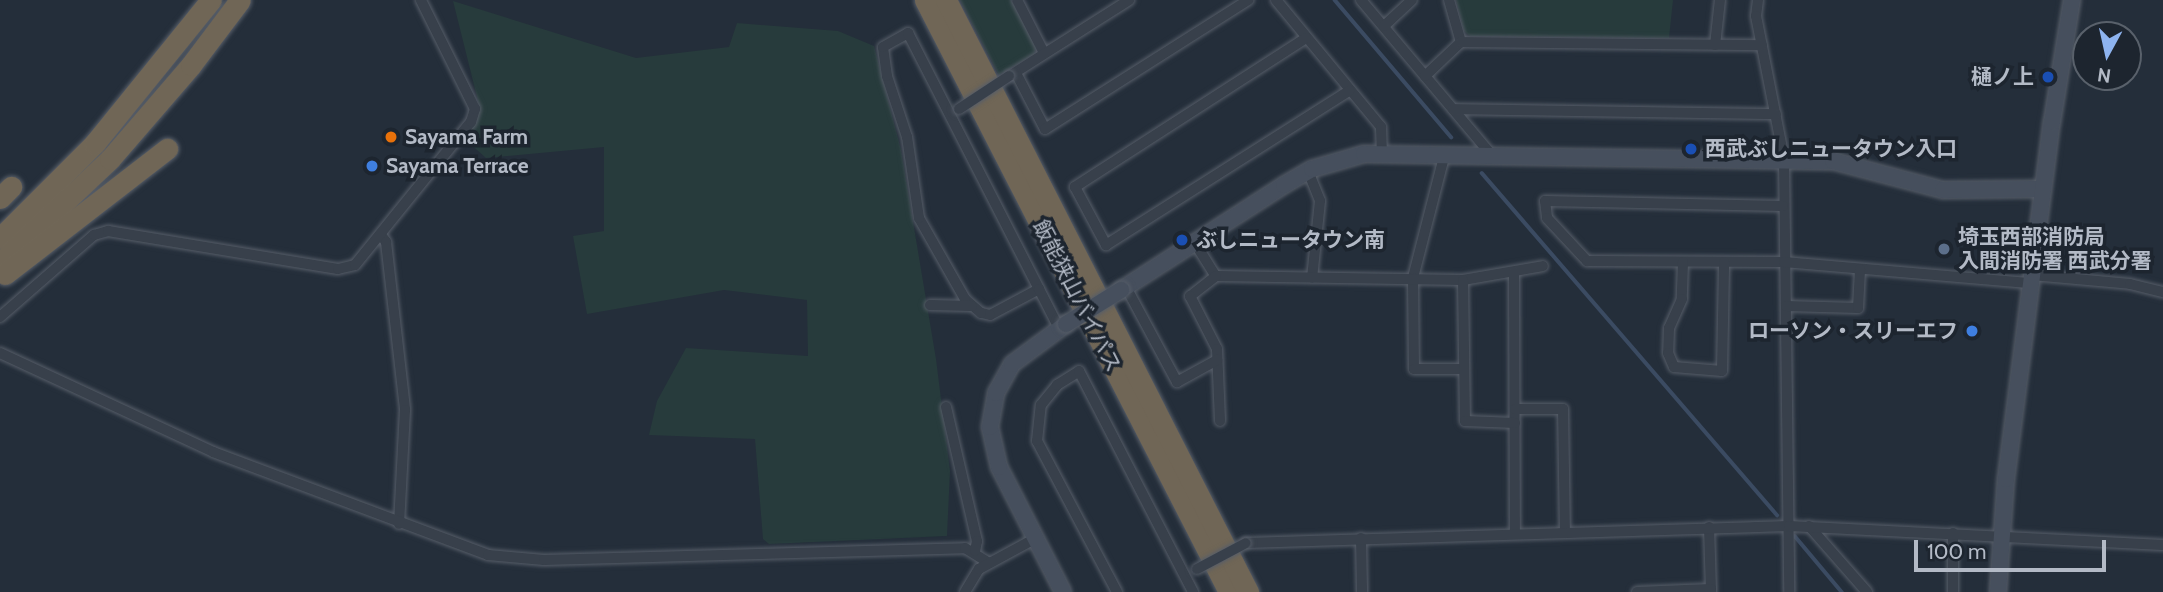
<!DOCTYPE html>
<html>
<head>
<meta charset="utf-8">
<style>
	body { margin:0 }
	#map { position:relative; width:2163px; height:592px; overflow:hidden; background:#242e3a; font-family:Cabin,"Noto Sans JP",sans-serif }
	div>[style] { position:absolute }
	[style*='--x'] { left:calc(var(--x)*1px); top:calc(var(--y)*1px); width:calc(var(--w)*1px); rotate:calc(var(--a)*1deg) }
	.green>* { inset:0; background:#273b3c }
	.stream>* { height:3.5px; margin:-1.75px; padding:0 1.75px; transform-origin:1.75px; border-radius:1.75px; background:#3b4b62 }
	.roads { filter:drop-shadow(0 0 2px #565d68) drop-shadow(0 0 2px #565d68) }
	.street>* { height:10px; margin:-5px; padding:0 5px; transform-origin:5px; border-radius:5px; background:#38404b }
	.secondary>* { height:16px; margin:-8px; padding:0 8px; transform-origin:8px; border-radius:8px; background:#464f5d }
	.highway>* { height:21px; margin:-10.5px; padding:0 10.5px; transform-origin:10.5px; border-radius:10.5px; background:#706656 }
	.bridges { filter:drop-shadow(0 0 2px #565d68) drop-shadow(0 0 2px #565d68) }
	.street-bridge>* { height:10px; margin:-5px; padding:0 5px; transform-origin:5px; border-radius:5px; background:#38404b }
	.secondary-bridge>* { height:16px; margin:-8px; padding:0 8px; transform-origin:8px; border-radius:8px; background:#464f5d }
	.dots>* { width:19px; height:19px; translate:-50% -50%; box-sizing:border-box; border:4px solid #1d252f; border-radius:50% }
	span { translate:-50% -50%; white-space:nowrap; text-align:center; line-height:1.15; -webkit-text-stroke:7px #1d252f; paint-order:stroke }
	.poi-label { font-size:21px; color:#b3bac6; font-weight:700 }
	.right { translate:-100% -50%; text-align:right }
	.left { translate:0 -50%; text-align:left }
	.street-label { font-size:21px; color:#b3bac6 }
	.north { position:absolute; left:2072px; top:21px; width:70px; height:70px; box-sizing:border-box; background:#1d252f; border:2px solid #59616b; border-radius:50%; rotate:188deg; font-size:19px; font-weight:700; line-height:28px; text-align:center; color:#b3bac6 }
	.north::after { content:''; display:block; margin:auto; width:24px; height:32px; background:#8eb4f0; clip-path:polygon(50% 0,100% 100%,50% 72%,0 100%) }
	.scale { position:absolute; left:1914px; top:540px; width:192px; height:32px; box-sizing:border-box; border:4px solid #b3bac6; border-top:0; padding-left:9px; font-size:21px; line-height:24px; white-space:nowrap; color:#b3bac6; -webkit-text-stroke:5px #1d252f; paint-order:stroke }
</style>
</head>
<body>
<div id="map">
	<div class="green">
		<div style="clip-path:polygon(960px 0,1011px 0,1036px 48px,1034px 54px,999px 75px)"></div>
		<div style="clip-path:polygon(1456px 0,1673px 0,1669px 38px,1470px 36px,1464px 31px)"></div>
		<div style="clip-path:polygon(453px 1px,636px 58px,729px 47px,737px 23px,838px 31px,874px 46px,901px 150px,936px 359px,950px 471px,947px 536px,769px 544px,763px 539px,755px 439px,649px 435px,657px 401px,686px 348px,808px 356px,807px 300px,724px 290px,587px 314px,573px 236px,604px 231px,604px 147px,486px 158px,467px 141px,480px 109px)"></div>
	</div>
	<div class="stream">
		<div style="--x:1335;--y:0;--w:180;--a:49.7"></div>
		<div style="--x:1482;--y:173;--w:452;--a:49.2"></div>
		<div style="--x:1795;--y:536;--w:73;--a:50"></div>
	</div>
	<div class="roads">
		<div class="street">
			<div style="--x:1017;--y:0;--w:59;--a:63"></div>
			<div style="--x:1276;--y:0;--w:165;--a:50.4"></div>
			<div style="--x:1381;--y:127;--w:26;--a:88"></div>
			<div style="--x:1361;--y:0;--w:200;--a:49.9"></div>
			<div style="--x:1449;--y:0;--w:44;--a:74.1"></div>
			<div style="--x:1758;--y:0;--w:16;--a:97"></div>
			<div style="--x:1756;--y:16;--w:146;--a:78.9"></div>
			<div style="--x:1784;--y:159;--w:433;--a:89.3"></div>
			<div style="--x:1384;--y:26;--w:38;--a:-43"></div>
			<div style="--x:1306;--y:38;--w:275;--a:147.2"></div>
			<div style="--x:1075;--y:187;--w:66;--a:61.9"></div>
			<div style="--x:1106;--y:245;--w:288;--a:-32.4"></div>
			<div style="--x:1715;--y:45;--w:45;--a:-83.7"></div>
			<div style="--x:1016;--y:73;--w:63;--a:62.6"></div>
			<div style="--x:1045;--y:129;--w:241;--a:-32.4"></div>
			<div style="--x:1011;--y:75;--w:140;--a:-32.4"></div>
			<div style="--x:1425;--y:76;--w:50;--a:-43.4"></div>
			<div style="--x:1461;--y:42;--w:301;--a:0.6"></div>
			<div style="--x:1453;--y:109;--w:323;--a:0.9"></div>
			<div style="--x:1445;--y:153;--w:129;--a:104.4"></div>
			<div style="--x:1413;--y:278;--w:91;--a:89.4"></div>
			<div style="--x:1414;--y:369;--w:50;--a:0"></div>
			<div style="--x:1308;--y:171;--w:32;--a:68"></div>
			<div style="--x:1320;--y:201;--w:77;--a:95.9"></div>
			<div style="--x:1783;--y:206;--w:238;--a:-178.8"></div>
			<div style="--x:1545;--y:201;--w:17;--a:83"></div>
			<div style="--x:1547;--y:218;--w:59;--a:47.1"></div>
			<div style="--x:1587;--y:261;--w:197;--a:0.3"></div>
			<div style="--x:1784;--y:262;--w:248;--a:4.9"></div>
			<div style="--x:381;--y:235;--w:9;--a:54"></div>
			<div style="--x:386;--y:242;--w:169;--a:83.5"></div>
			<div style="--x:405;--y:410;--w:114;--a:93"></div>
			<div style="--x:1195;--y:243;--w:39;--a:58"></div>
			<div style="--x:1216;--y:276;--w:247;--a:0.9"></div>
			<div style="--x:1463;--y:280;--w:81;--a:-9.9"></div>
			<div style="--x:1683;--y:262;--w:37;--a:92"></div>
			<div style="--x:1682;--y:299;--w:32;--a:114"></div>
			<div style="--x:1669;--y:328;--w:25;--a:92"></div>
			<div style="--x:1668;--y:353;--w:15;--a:67"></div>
			<div style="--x:1674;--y:367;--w:48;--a:4.8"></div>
			<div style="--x:1722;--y:371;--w:109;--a:-88.9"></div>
			<div style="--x:1514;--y:272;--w:260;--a:89.8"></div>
			<div style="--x:2032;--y:275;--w:98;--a:5.2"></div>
			<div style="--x:2130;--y:284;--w:34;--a:14"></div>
			<div style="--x:1216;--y:276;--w:33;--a:142"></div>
			<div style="--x:1190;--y:296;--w:59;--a:63"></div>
			<div style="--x:1217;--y:349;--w:72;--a:87.6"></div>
			<div style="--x:1463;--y:280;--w:141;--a:89.2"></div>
			<div style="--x:1465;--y:421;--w:50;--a:2.3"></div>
			<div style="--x:1126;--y:287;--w:108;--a:61.8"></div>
			<div style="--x:1177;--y:382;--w:46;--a:-28.8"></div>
			<div style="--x:1039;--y:289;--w:55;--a:152"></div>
			<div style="--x:990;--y:315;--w:9;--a:-167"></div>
			<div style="--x:981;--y:313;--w:21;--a:-139"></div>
			<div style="--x:965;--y:299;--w:93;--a:-119.6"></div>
			<div style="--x:919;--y:218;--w:82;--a:-98.4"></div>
			<div style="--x:907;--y:137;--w:64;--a:-108.2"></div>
			<div style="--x:887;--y:76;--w:29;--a:-98"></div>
			<div style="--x:883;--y:47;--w:29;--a:-29"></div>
			<div style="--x:908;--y:33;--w:288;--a:62.9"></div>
			<div style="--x:1039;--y:289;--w:44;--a:62.9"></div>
			<div style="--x:930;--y:305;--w:42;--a:1.4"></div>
			<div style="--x:1786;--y:306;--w:72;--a:1.6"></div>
			<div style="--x:1858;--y:308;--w:39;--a:-87"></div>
			<div style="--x:0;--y:317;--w:125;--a:-41.1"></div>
			<div style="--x:94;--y:235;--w:15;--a:-16"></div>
			<div style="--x:108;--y:231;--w:233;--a:9.4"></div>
			<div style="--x:338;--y:269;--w:17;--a:-13"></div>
			<div style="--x:355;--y:265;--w:184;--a:-51"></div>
			<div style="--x:471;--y:122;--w:14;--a:-73"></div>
			<div style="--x:475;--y:109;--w:122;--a:-116.4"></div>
			<div style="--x:0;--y:353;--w:235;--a:24.9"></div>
			<div style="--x:213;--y:452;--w:294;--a:20.5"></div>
			<div style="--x:488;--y:555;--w:56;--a:5.1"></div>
			<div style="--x:544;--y:560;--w:421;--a:-1.6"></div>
			<div style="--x:965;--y:548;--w:28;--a:32"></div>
			<div style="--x:946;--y:407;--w:138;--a:77"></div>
			<div style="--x:977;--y:541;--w:10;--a:101"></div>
			<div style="--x:1515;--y:409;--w:48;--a:0"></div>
			<div style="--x:1563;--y:409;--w:122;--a:89.1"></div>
			<div style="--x:1809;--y:526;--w:88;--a:48.7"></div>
			<div style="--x:1709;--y:527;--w:65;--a:88.2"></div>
			<div style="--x:1953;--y:533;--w:59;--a:90"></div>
			<div style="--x:1361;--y:538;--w:54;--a:88.9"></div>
			<div style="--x:1246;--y:543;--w:543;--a:-1.79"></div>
			<div style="--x:1789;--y:526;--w:374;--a:2.9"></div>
			<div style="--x:965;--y:592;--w:27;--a:-59"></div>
			<div style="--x:979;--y:569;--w:65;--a:-28.5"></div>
			<div style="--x:1117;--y:592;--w:171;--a:-117.9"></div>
			<div style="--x:1037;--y:441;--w:36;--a:-84"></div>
			<div style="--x:1041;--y:405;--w:26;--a:-51"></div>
			<div style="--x:1057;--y:385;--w:26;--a:-32"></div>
			<div style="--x:1079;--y:371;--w:249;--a:62.7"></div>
			<div style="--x:1637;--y:592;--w:74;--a:-2.3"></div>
		</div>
		<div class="secondary">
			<div style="--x:1121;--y:290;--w:194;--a:-32.8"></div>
			<div style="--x:1284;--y:185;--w:32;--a:-30"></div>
			<div style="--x:1312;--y:169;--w:54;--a:-16.1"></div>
			<div style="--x:1364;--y:154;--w:469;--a:0.9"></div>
			<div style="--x:1833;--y:161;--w:114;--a:14.8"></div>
			<div style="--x:1943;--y:190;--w:100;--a:-0.6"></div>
			<div style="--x:1063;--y:592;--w:140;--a:-117.1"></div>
			<div style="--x:999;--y:467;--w:41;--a:-102.7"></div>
			<div style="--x:990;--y:427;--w:35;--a:-80"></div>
			<div style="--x:996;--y:393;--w:33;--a:-61"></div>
			<div style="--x:1012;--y:364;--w:67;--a:-36.5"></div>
			<div style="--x:1998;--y:592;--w:113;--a:-86"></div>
			<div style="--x:2006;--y:479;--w:360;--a:-82.7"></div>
			<div style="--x:2052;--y:122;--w:124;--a:-80.7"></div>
		</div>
		<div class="highway">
			<div style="--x:925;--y:0;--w:665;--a:62.82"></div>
			<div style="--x:946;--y:0;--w:665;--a:62.97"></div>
			<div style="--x:0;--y:198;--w:16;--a:-45"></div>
			<div style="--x:0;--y:238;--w:134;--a:-45"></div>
			<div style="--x:95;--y:143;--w:184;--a:-51"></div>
			<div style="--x:0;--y:263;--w:151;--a:-43.4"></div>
			<div style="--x:110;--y:159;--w:124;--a:-49.2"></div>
			<div style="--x:191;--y:65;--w:81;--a:-53"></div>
			<div style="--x:5;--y:274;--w:205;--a:-37.7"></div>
		</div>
	</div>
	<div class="bridges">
		<div class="street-bridge">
			<div style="--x:959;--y:109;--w:60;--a:-33.4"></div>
			<div style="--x:1197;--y:569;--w:55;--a:-28"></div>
		</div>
		<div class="secondary-bridge">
			<div style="--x:1066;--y:324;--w:65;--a:-31.7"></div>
		</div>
	</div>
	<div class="dots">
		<div style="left:2048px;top:77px;background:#1a4fb4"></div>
		<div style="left:391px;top:137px;background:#e8710a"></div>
		<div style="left:1691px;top:149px;background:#1a4fb4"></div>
		<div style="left:372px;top:166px;background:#3f7fe0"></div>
		<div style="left:1182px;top:240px;background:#1a4fb4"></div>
		<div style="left:1944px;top:249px;background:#5c6f8a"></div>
		<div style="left:1972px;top:331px;background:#3f7fe0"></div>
	</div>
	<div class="poi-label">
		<span class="right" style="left:2034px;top:77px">樋ノ上</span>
		<span class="left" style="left:405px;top:137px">Sayama Farm</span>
		<span class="left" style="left:1705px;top:149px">西武ぶしニュータウン入口</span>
		<span class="left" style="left:386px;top:166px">Sayama Terrace</span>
		<span class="left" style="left:1958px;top:249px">埼玉西部消防局<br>入間消防署 西武分署</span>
		<span class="left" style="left:1196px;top:240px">ぶしニュータウン南</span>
		<span class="right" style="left:1958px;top:331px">ローソン・スリーエフ</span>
	</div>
	<div class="street-label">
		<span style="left:1077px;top:296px;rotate:63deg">飯能狭山バイパス</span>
	</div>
	<div class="north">N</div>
	<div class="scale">100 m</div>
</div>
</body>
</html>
